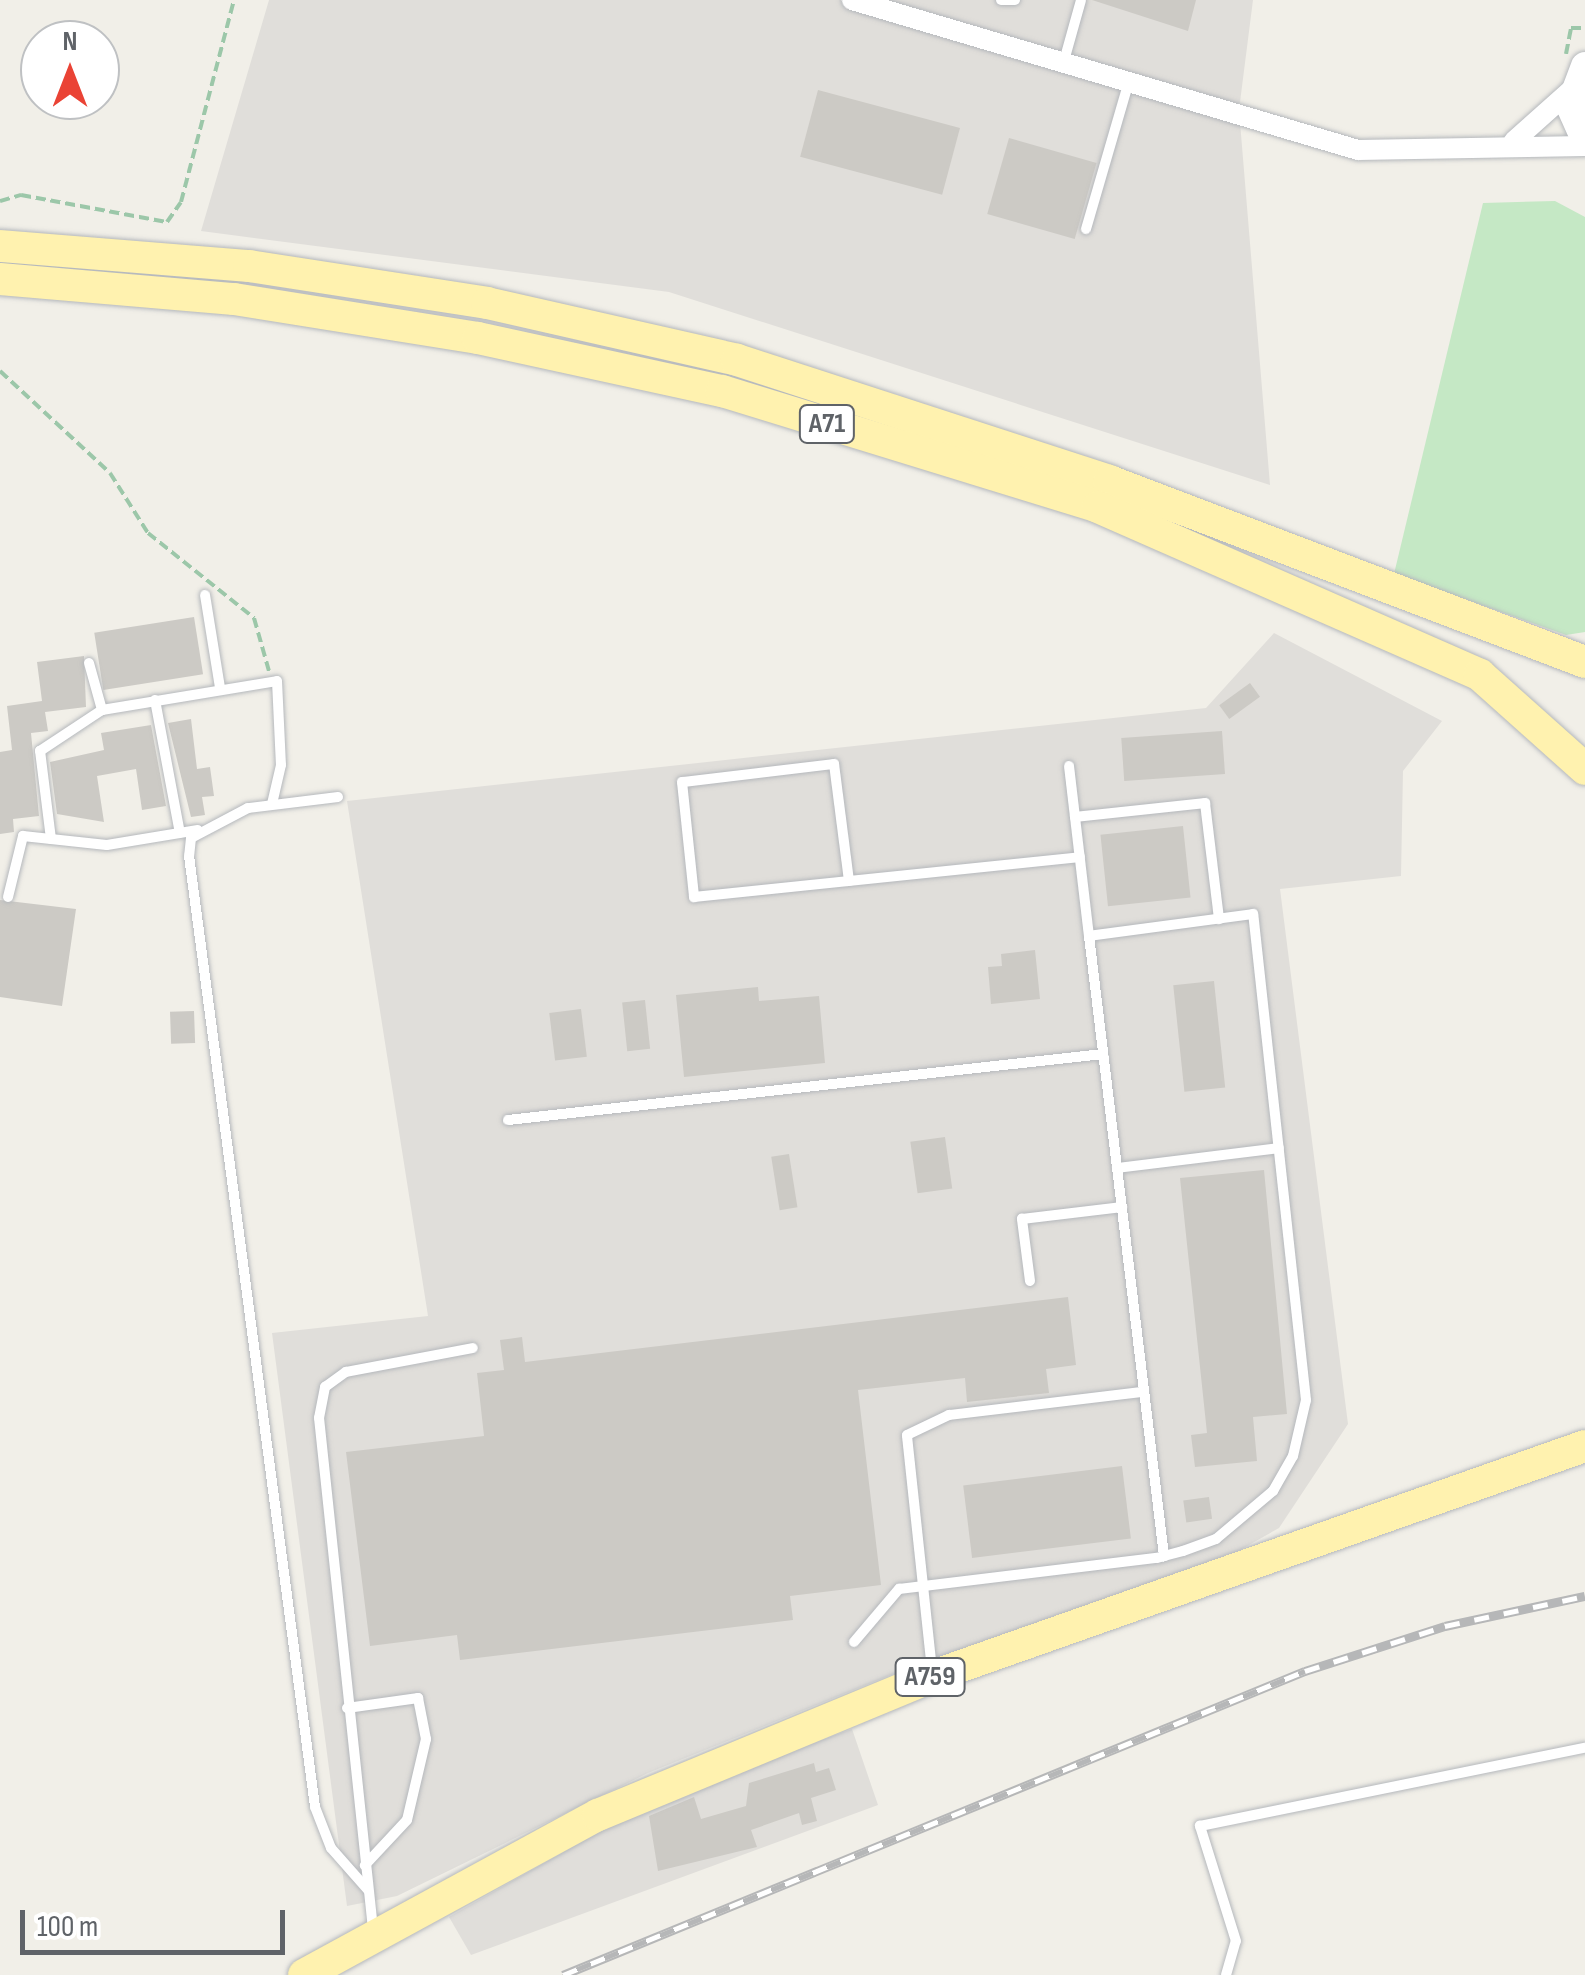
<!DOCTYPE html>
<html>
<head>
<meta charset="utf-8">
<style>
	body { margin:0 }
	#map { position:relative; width:1585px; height:1975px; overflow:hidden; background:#f1efe8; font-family:"Sofia Sans Condensed",sans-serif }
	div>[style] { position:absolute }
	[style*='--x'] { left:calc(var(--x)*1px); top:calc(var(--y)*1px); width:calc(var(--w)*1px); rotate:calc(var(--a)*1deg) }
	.industrial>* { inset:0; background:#e0deda }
	.green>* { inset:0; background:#c5e8c5 }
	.building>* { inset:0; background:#cccac5; transform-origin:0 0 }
	.path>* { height:4px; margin-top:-2px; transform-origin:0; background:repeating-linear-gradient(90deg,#9cc7a9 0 10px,transparent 0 15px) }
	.roads { filter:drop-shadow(0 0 2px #b5b8bc) drop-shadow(0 0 2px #b5b8bc) }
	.lane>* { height:10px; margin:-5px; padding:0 5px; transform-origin:5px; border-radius:5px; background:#fff }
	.street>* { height:20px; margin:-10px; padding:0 10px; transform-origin:10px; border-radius:10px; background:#fff }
	.secondary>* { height:28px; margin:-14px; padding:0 14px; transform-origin:14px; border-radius:14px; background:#fff }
	.primary>* { height:32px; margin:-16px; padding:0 16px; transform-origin:16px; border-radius:16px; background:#fff2af }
	.rail>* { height:9px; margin-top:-4.5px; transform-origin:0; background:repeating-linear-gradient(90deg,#fff 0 15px,#b6b7b8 0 30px); box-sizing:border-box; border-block:2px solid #b6b7b8 }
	span { translate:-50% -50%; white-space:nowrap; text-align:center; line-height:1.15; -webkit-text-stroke:10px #fff; paint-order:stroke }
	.shield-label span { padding:2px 8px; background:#fff; border:2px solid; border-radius:8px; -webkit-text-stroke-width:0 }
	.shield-label { font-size:28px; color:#5f6368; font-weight:700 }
	.north { position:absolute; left:20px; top:20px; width:100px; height:100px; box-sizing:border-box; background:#fff; border:2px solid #bfc1c3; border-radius:50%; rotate:0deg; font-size:28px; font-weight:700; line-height:40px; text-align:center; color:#5f6368 }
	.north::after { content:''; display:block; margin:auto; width:35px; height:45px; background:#ea4335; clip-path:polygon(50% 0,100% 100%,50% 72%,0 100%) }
	.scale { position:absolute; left:20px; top:1910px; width:265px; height:45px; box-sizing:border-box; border:5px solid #5f6368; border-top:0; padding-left:12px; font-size:30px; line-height:35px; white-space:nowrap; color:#5f6368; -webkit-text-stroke:8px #fff; paint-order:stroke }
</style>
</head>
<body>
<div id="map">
	<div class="industrial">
		<div style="clip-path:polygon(269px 0,1253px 0,1239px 110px,1270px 485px,669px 292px,201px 231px)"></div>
		<div style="clip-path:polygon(1274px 633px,1442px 721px,1403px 771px,1401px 876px,1280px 889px,1348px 1424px,1279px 1528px,1224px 1559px,898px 1672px,648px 1773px,397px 1896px,347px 1906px,272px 1333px,428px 1316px,347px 801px,1206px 708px)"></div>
		<div style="clip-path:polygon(852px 1729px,878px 1805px,471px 1955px,449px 1917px,650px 1803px)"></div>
	</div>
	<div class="green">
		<div style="clip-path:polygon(1555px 201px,1585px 217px,1585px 632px,1566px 635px,1394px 574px,1483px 203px)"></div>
	</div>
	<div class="building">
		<div style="clip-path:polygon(1092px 0,1196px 0,1188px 31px)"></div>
		<div style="left:818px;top:90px;width:147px;height:69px;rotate:15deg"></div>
		<div style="left:1009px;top:138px;width:91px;height:79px;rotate:16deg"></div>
		<div style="left:194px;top:617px;width:58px;height:101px;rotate:81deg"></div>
		<div style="clip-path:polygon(84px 656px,86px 707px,45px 712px,48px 731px,31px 733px,39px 816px,13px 819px,14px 832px,0 834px,0 752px,12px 750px,7px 706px,42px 701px,37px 662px)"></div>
		<div style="left:1250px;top:683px;width:17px;height:38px;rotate:54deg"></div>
		<div style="clip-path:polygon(191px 719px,197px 769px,210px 767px,214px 796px,202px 797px,205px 815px,191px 817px,168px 723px)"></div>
		<div style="clip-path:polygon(151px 725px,166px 806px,142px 810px,136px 769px,97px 776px,104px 822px,57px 814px,50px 762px,104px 750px,101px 733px)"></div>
		<div style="left:1222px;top:731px;width:43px;height:101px;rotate:86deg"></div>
		<div style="left:1183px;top:826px;width:72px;height:83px;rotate:84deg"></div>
		<div style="clip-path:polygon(0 900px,76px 909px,62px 1006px,0 997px)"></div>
		<div style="clip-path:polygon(1035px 950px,1040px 999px,991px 1004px,988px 967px,1002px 966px,1001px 954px)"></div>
		<div style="left:1214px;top:981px;width:107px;height:41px;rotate:84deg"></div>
		<div style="clip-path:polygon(758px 987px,759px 1001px,819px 996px,825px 1063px,684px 1077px,676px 995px)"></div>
		<div style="left:645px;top:1000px;width:49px;height:23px;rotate:84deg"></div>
		<div style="left:581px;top:1009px;width:48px;height:32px;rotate:83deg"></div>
		<div style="left:194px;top:1011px;width:32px;height:24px;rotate:88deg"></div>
		<div style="left:945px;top:1137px;width:52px;height:35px;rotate:82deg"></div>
		<div style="left:789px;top:1154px;width:54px;height:18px;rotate:81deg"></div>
		<div style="clip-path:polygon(1264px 1170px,1287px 1414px,1253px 1417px,1257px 1461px,1195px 1467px,1191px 1435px,1207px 1433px,1180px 1178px)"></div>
		<div style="clip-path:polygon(1068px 1297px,1076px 1365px,1046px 1369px,1049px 1393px,967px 1402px,965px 1378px,858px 1390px,881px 1585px,790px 1596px,793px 1620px,460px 1660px,457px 1635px,370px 1646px,346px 1452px,484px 1436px,477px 1373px,504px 1370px,500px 1340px,522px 1337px,525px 1362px)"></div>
		<div style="left:1122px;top:1466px;width:73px;height:160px;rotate:83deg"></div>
		<div style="left:1209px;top:1497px;width:22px;height:26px;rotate:82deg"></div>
		<div style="clip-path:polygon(814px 1763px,816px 1772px,829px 1768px,836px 1790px,811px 1798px,817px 1821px,802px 1825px,799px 1813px,751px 1830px,757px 1847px,658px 1871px,649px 1816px,694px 1797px,701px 1819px,746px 1806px,749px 1783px)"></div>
	</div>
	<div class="path">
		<div style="--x:1566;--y:54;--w:26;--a:-79"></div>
		<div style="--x:1571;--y:28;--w:14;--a:0"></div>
		<div style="--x:0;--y:201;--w:22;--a:-16"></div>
		<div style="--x:21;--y:195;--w:148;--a:10.5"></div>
		<div style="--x:167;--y:222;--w:24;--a:-55"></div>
		<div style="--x:181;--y:202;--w:209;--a:-75.3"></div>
		<div style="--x:0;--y:371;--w:150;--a:42.8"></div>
		<div style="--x:110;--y:473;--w:71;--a:57.7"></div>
		<div style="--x:148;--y:533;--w:136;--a:38.7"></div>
		<div style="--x:254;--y:618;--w:55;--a:74.2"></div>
	</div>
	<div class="roads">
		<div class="lane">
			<div style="--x:1001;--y:0;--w:14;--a:0"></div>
			<div style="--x:1064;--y:61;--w:63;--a:-74.4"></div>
			<div style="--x:1086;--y:229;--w:154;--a:-73.8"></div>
			<div style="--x:205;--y:595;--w:94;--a:80.8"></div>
			<div style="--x:89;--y:663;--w:49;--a:74.5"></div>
			<div style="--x:102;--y:710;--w:177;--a:-9.4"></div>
			<div style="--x:277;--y:681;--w:84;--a:87.3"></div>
			<div style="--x:281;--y:765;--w:40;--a:103"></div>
			<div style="--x:155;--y:700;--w:135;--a:79.4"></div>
			<div style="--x:1069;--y:766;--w:171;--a:83.3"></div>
			<div style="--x:338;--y:797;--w:91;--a:173"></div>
			<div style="--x:248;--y:808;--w:64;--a:152.2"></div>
			<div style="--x:191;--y:838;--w:18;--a:96"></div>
			<div style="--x:189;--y:856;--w:959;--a:82.45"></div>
			<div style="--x:315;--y:1807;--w:44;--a:68.7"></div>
			<div style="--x:331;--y:1848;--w:56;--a:48.6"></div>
			<div style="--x:1075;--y:817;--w:131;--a:-6.1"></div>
			<div style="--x:1205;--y:803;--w:117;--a:83.1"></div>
			<div style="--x:51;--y:839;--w:89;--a:-97.1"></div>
			<div style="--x:40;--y:751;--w:74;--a:-33.5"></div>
			<div style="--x:849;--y:881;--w:118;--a:-97.3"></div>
			<div style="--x:834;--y:764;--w:153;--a:173.2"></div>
			<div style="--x:682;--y:782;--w:116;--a:84"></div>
			<div style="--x:694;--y:897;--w:388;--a:-5.9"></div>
			<div style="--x:8;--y:897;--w:63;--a:-76.2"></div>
			<div style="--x:23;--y:836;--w:84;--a:6.1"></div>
			<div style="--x:107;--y:845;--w:92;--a:-9.4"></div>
			<div style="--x:508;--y:1120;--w:599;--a:-6.33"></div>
			<div style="--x:1117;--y:1168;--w:163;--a:-7"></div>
			<div style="--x:1030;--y:1281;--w:63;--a:-97.4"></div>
			<div style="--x:1022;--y:1219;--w:101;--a:-6.8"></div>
			<div style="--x:854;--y:1642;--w:70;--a:-49.7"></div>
			<div style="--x:899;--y:1589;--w:260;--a:-6.9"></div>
			<div style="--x:1157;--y:1558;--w:7;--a:-16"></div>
			<div style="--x:1164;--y:1556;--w:20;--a:-15"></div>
			<div style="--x:1183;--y:1551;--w:35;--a:-20"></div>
			<div style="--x:1216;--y:1539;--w:75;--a:-40.1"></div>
			<div style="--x:1273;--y:1491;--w:40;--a:-60.3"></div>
			<div style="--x:1293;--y:1456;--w:57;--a:-76.9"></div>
			<div style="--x:1306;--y:1400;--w:489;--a:-96.2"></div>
			<div style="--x:1253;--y:914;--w:165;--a:172.4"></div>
			<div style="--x:1089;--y:936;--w:625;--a:83.1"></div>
			<div style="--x:932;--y:1670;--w:236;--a:-96.1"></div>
			<div style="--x:907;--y:1435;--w:47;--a:-25.5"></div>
			<div style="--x:949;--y:1415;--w:195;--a:-6.8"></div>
			<div style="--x:347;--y:1708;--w:72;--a:-8"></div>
			<div style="--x:418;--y:1698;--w:42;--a:79"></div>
			<div style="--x:426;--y:1739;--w:83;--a:103.2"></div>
			<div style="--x:407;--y:1820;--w:62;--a:133"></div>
			<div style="--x:373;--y:1929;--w:514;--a:-96.03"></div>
			<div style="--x:319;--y:1418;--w:32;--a:-79"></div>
			<div style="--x:325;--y:1387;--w:26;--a:-36"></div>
			<div style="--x:346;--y:1372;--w:129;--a:-10.7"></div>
			<div style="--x:1226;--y:1975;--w:35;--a:-74"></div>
			<div style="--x:1236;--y:1941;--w:121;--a:-107.4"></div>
			<div style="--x:1200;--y:1826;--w:393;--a:-11.5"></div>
		</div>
		<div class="street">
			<div style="--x:852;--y:0;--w:528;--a:16.51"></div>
			<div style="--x:1358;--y:150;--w:227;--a:-1"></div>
			<div style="--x:1514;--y:141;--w:76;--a:-41.8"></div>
		</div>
		<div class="secondary">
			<div style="--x:1585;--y:66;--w:43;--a:110.6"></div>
			<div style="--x:1570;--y:106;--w:36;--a:66"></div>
		</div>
		<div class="primary">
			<div style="--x:0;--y:246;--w:250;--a:4.6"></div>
			<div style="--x:249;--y:266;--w:241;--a:8.8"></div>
			<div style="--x:487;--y:303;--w:256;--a:12.8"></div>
			<div style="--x:737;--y:360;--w:391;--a:18"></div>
			<div style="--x:1109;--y:481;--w:509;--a:20.82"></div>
			<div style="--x:0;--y:279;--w:235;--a:4.9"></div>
			<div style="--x:234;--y:299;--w:247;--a:9.1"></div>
			<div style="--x:478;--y:338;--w:250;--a:12.3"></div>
			<div style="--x:722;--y:391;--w:393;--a:17.1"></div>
			<div style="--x:1098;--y:507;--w:417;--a:23.7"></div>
			<div style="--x:1480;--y:675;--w:141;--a:41.8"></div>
			<div style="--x:304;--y:1975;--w:335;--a:-28.6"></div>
			<div style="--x:598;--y:1815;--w:363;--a:-22.5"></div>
			<div style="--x:933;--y:1676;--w:691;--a:-19.43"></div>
		</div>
	</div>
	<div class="rail">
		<div style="--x:563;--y:1975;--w:802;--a:-22.28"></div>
		<div style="--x:1305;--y:1671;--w:147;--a:-17.8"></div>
		<div style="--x:1445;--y:1626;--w:143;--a:-12.1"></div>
	</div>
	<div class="shield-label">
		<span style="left:827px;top:424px">A71</span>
		<span style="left:930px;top:1677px">A759</span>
	</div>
	<div class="north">N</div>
	<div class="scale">100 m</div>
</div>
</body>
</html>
